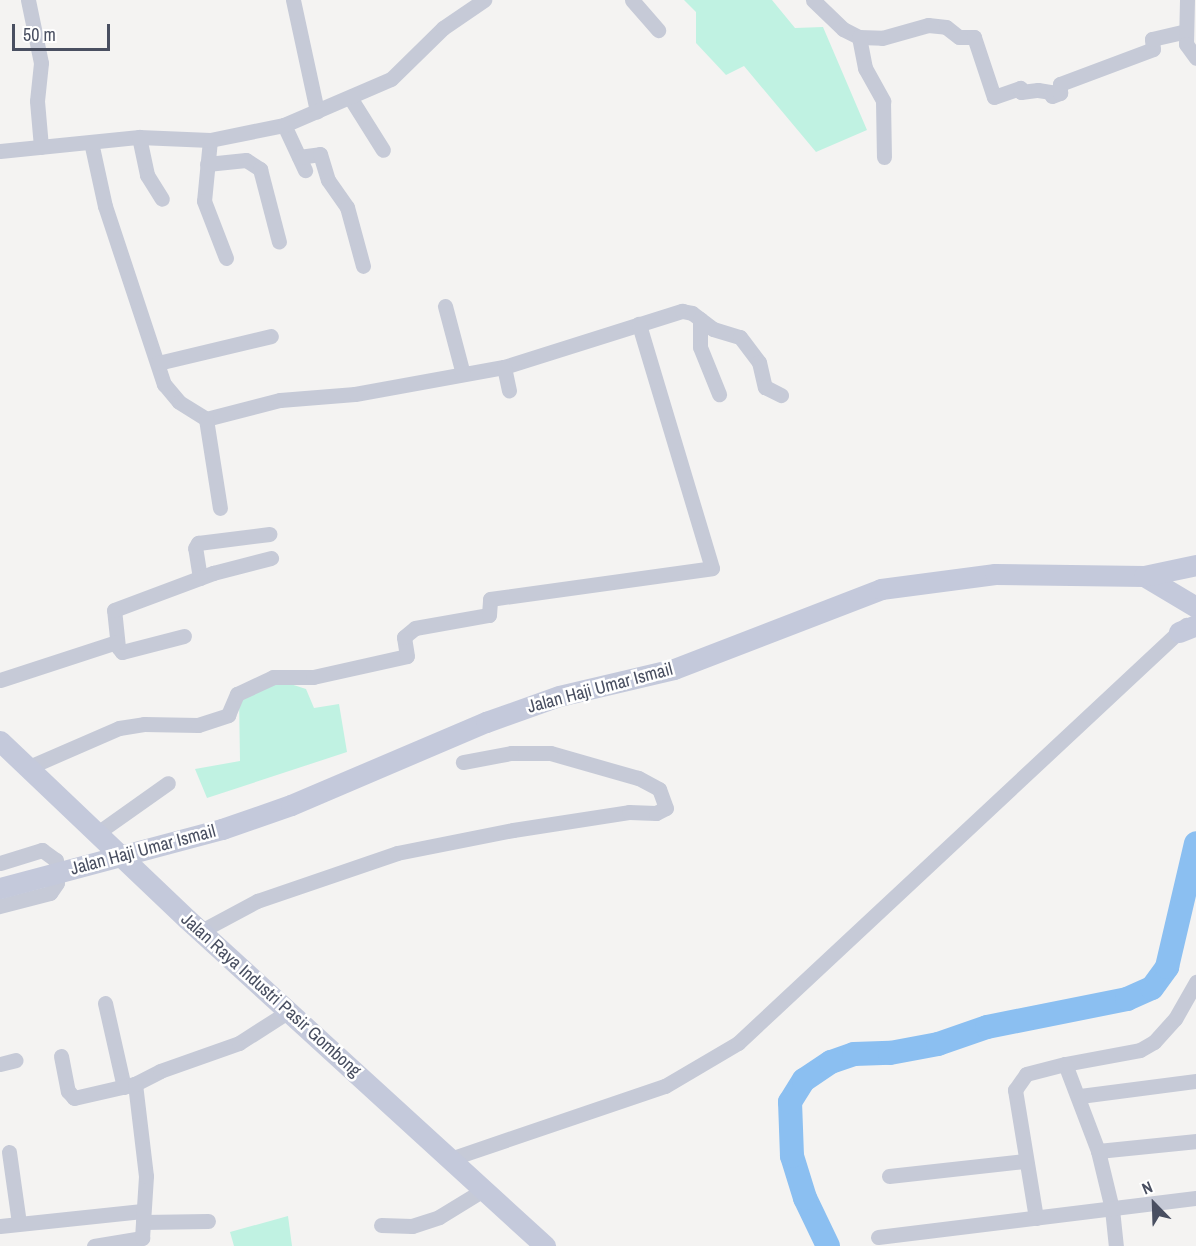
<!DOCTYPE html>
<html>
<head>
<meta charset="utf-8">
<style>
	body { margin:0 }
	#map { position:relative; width:1196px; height:1246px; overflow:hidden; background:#f4f3f2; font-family:"Archivo Narrow",sans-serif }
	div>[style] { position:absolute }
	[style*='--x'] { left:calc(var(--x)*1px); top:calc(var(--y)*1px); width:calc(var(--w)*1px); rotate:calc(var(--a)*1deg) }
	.green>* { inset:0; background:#c0f2e2 }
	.river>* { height:24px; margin:-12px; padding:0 12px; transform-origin:12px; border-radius:12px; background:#8bbff1 }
	.street>* { height:15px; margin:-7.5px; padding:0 7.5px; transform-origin:7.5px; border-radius:7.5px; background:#c6cad7 }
	.secondary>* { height:21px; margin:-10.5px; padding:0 10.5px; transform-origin:10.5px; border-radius:10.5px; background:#c4c9db }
	.secondary-bridge>* { height:21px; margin:-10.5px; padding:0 10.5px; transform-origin:10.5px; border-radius:10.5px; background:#c4c9db }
	span { translate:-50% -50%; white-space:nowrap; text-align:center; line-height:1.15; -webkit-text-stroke:5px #fff; paint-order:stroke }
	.street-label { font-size:18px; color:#494f61 }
	.north { position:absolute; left:1124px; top:1174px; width:60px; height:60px; -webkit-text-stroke:4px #fff; paint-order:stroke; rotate:337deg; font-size:16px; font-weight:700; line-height:24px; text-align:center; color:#494f61 }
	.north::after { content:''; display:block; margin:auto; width:21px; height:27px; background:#494f61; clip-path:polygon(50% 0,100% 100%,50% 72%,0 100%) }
	.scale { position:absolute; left:12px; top:24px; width:98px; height:27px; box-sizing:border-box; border:3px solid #494f61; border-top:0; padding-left:8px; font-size:18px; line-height:21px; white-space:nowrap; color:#494f61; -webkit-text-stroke:4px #fff; paint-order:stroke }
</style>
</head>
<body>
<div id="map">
	<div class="green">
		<div style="clip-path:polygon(684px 0,772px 0,795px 28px,823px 27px,867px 130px,816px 152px,744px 66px,726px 75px,696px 43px,696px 12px)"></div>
		<div style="clip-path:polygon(278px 680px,306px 689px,314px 708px,339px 704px,347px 752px,207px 798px,195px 769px,240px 761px,239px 697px)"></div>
		<div style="clip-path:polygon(288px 1216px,292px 1246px,234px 1246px,230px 1232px)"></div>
	</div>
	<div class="river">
		<div style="--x:828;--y:1246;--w:53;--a:-115.6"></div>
		<div style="--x:805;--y:1198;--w:44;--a:-107.2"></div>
		<div style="--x:792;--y:1156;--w:54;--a:-92.1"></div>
		<div style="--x:790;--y:1102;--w:26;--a:-58"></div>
		<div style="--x:804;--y:1080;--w:32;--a:-34"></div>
		<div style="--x:831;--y:1062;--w:24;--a:-19"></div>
		<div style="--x:854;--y:1054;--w:36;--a:-2"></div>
		<div style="--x:890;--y:1053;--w:49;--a:-10.6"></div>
		<div style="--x:938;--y:1044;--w:52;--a:-19.1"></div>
		<div style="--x:987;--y:1027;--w:143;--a:-11.3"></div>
		<div style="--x:1127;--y:999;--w:27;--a:-24"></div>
		<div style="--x:1152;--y:988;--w:26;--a:-54"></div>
		<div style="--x:1167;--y:967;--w:127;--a:-76.8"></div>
	</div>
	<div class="street">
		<div style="--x:28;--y:0;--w:64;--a:78.3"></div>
		<div style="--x:41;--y:63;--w:38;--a:96"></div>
		<div style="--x:37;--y:101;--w:46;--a:85"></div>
		<div style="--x:293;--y:0;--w:114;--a:77.8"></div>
		<div style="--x:632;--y:0;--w:40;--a:49"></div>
		<div style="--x:813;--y:0;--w:42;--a:44"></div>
		<div style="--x:843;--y:29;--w:18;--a:27"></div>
		<div style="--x:859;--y:37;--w:23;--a:2"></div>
		<div style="--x:882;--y:38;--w:48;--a:-15.8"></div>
		<div style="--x:928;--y:25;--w:18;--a:6"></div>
		<div style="--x:946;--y:27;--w:16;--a:38"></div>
		<div style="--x:959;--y:37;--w:15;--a:0"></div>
		<div style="--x:974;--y:37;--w:63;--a:71.6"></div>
		<div style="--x:994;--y:97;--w:28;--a:-19"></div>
		<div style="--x:1020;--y:88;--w:4;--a:76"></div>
		<div style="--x:1021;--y:92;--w:17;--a:-7"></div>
		<div style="--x:1038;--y:90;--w:12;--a:9"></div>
		<div style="--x:1050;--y:92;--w:4;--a:63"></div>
		<div style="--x:1052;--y:96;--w:9;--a:-21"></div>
		<div style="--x:1060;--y:93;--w:9;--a:-90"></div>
		<div style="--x:1060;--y:84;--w:99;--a:-20.6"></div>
		<div style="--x:1153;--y:49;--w:10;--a:-96"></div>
		<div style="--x:1152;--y:39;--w:35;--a:-13"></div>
		<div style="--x:1187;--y:0;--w:44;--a:91.3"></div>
		<div style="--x:1186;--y:44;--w:17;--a:54"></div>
		<div style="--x:859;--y:37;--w:32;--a:79"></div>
		<div style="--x:865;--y:68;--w:38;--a:61"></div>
		<div style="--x:883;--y:101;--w:56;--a:89"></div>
		<div style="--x:351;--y:99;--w:60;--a:57.9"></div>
		<div style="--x:284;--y:125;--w:50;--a:65"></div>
		<div style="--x:139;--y:137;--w:39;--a:78"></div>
		<div style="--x:147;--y:175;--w:28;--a:58"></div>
		<div style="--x:210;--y:140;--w:61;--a:95.6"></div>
		<div style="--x:204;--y:201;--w:61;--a:68.9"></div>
		<div style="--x:91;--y:142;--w:66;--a:77.7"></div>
		<div style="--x:105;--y:206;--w:188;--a:71.7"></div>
		<div style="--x:164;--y:384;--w:23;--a:50"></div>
		<div style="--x:179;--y:402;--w:32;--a:32"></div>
		<div style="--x:206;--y:419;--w:76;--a:-14.4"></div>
		<div style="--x:280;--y:400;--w:75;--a:-4.6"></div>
		<div style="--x:355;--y:394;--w:151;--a:-10.3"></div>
		<div style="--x:504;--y:367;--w:187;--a:-17.5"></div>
		<div style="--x:682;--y:311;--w:10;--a:11"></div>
		<div style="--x:692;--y:313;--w:26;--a:37"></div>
		<div style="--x:713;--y:329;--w:28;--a:17"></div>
		<div style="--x:740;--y:337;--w:31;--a:53"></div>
		<div style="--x:759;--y:362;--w:26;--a:77"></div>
		<div style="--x:765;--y:387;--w:18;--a:27"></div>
		<div style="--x:0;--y:151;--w:140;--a:-5.8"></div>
		<div style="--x:139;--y:137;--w:71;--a:2.4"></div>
		<div style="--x:210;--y:140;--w:76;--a:-11.5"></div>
		<div style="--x:284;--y:125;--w:116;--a:-23.3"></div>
		<div style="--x:391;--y:79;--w:73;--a:-44.4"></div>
		<div style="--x:443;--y:28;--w:50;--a:-34.3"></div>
		<div style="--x:299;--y:157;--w:21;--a:-8"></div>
		<div style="--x:320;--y:154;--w:27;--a:73"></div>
		<div style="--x:328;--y:180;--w:33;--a:55"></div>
		<div style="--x:347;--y:207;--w:61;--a:74.8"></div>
		<div style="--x:207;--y:164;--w:39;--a:-6"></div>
		<div style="--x:246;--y:160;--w:17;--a:33"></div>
		<div style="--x:260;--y:169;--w:75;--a:75.4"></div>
		<div style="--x:445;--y:306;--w:70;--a:75.2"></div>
		<div style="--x:700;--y:319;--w:28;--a:90"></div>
		<div style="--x:700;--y:347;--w:51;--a:68"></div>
		<div style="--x:158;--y:363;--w:116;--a:-13.4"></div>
		<div style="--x:504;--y:367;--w:24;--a:78"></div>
		<div style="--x:206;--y:419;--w:90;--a:81.1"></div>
		<div style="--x:200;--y:578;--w:30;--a:-99"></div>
		<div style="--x:195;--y:548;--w:6;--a:-59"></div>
		<div style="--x:198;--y:543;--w:72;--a:-7.2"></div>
		<div style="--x:184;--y:636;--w:64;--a:165.5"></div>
		<div style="--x:122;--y:652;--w:6;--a:-129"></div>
		<div style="--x:118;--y:647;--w:37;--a:-96"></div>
		<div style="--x:114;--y:610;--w:106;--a:-20.5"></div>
		<div style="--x:213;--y:573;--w:60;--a:-14.5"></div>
		<div style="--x:0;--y:680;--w:123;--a:-18"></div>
		<div style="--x:27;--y:768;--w:100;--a:-23.5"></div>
		<div style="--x:119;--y:728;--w:25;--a:-9"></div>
		<div style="--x:144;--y:724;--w:54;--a:1.1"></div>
		<div style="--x:198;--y:725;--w:32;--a:-18"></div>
		<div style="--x:228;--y:715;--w:23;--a:-67"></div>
		<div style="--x:237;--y:694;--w:40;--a:-25"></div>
		<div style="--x:273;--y:677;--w:40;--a:0"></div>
		<div style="--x:313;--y:677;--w:96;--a:-12.6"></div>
		<div style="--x:407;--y:656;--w:19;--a:-99"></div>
		<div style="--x:404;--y:637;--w:14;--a:-39"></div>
		<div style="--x:415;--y:628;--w:75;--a:-10"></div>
		<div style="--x:489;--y:615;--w:16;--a:-86"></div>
		<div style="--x:490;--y:599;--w:224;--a:-7.9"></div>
		<div style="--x:712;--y:568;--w:255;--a:-106.7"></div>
		<div style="--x:96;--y:834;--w:88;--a:-35.3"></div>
		<div style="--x:0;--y:863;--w:44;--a:-17.2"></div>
		<div style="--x:42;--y:850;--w:17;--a:36"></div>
		<div style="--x:56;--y:860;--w:23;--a:88"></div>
		<div style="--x:57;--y:883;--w:12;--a:125"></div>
		<div style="--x:50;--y:893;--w:52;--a:165.4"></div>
		<div style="--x:201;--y:931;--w:64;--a:-28.2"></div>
		<div style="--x:257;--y:901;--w:148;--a:-18.9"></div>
		<div style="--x:397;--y:853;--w:118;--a:-11.2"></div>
		<div style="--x:513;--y:830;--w:117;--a:-8.8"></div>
		<div style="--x:629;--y:812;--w:27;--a:2"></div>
		<div style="--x:656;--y:813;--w:11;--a:-27"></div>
		<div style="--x:666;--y:808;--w:20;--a:-110"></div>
		<div style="--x:659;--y:789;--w:24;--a:-152"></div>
		<div style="--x:638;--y:778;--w:91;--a:-164.1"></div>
		<div style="--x:550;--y:753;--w:39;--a:180"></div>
		<div style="--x:511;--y:753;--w:49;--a:169.4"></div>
		<div style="--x:105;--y:1003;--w:86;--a:77.3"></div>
		<div style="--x:61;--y:1056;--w:36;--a:79"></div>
		<div style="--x:68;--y:1091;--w:9;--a:49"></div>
		<div style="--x:74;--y:1098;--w:63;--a:-12.9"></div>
		<div style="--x:0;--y:1064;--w:16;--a:-14"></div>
		<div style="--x:1065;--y:1064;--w:76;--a:-10.6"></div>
		<div style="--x:1140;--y:1050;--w:16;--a:-30"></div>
		<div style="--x:1154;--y:1042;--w:31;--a:-48"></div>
		<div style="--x:1175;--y:1019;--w:43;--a:-60.4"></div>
		<div style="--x:1080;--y:1096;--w:117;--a:-7.4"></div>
		<div style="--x:1098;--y:1151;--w:99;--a:-5.8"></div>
		<div style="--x:9;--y:1152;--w:72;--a:82"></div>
		<div style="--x:450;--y:1159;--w:227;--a:-18.8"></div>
		<div style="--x:665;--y:1086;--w:85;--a:-30.5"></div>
		<div style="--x:738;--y:1043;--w:613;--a:-43.02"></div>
		<div style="--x:889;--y:1176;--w:136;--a:-6.3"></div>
		<div style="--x:1036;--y:1218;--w:130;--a:-99.3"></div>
		<div style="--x:1015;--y:1090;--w:19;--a:-55"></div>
		<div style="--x:1026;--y:1074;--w:40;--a:-14.4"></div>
		<div style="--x:1065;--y:1064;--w:93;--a:69.2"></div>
		<div style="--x:1098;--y:1151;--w:60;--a:76.4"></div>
		<div style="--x:1112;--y:1209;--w:37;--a:84"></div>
		<div style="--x:143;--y:1222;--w:65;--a:-0.9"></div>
		<div style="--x:381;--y:1225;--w:31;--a:2"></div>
		<div style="--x:412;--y:1226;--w:28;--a:-18"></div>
		<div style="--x:439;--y:1217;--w:52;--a:-31.5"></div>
		<div style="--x:0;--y:1226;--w:143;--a:-6"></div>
		<div style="--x:878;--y:1237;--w:320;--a:-7"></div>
		<div style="--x:94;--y:1246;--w:49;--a:-9.5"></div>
		<div style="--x:142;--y:1238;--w:62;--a:-86.3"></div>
		<div style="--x:146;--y:1176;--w:93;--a:-96.8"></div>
		<div style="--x:135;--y:1084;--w:28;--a:-27"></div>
		<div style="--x:160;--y:1071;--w:84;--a:-19.5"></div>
		<div style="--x:239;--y:1043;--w:59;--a:-32.6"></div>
	</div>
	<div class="secondary">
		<div style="--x:1144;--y:576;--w:61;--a:30.8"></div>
		<div style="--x:1179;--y:632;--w:18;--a:-22"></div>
		<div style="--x:559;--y:696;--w:118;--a:-13.2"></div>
		<div style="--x:674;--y:669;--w:222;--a:-21.1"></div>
		<div style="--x:881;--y:589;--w:115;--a:-7.5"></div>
		<div style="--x:995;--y:574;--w:149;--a:0.8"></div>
		<div style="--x:1144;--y:576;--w:53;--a:-11.9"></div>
		<div style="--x:0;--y:741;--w:258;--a:43.6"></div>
		<div style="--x:187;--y:919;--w:485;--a:42.4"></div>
	</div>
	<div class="secondary-bridge">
		<div style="--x:0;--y:888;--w:230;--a:-14.9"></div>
		<div style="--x:222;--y:829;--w:73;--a:-19.2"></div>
		<div style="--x:291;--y:805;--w:212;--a:-23.1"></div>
		<div style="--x:486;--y:722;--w:77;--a:-19.6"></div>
	</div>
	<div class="street-label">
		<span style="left:600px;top:688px;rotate:-15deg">Jalan Haji Umar Ismail</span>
		<span style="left:143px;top:850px;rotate:-15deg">Jalan Haji Umar Ismail</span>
		<span style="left:271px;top:995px;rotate:42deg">Jalan Raya Industri Pasir Gombong</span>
	</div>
	<div class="north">N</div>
	<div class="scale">50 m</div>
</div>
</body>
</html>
